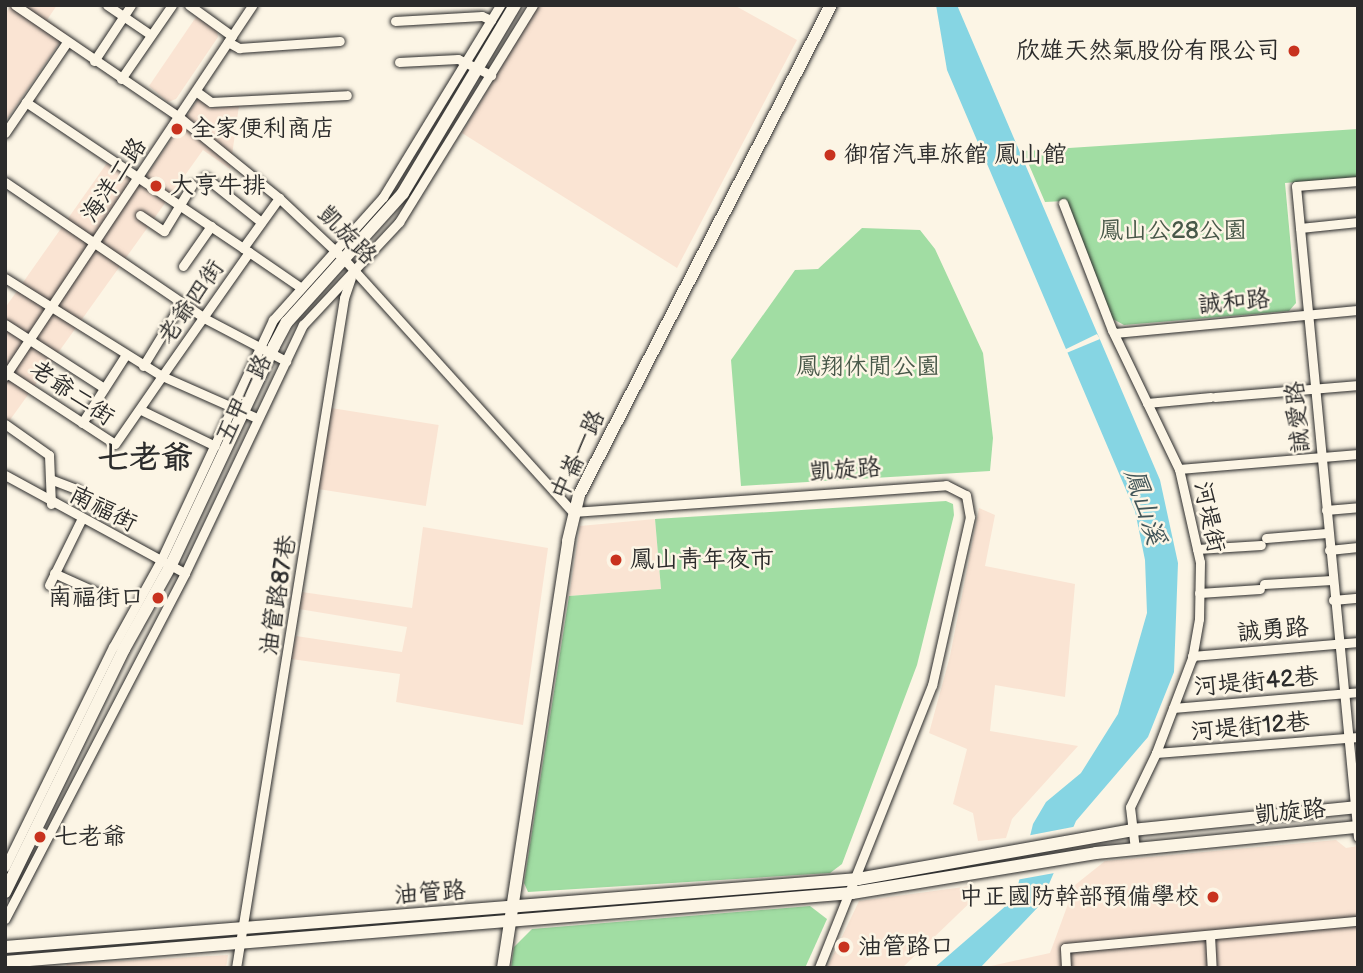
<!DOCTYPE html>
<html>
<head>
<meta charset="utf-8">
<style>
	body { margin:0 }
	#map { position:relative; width:1363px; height:973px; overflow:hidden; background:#fcf5e5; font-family:"Balsamiq Sans","LXGW WenKai TC",sans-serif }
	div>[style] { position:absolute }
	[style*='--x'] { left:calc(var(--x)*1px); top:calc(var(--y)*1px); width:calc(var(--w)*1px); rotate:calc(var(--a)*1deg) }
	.built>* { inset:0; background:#fae4d3; transform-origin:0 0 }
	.green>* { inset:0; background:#a1dda3 }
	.water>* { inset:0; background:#86d5e3 }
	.pier>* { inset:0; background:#fcf5e5 }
	.roads { filter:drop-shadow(0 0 2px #2b2b2b) drop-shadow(0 0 2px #2b2b2b) }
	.street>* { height:9px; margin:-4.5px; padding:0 4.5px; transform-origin:4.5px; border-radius:4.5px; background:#fcf5e5 }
	.secondary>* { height:12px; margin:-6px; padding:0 6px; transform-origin:6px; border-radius:6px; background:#fcf5e5 }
	.dots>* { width:19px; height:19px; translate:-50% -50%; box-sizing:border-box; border:4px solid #fcf5e5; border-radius:50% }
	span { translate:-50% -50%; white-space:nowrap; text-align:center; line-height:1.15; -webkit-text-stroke:5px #fcf5e5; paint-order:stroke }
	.poi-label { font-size:24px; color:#2b2b2b }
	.right { translate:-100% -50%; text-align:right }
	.left { translate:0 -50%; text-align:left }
	.street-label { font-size:24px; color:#2b2b2b }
	.park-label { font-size:24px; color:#485849 }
	.water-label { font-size:26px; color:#425659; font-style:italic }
	.district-label { font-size:32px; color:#2b2b2b; font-weight:700 }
	.frame { position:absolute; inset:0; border:7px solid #2b2b2b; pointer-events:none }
</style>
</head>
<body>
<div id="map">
	<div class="built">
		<div style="clip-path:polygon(11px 5px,57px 5px,47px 20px,66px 33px,5px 122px,5px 14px)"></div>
		<div style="clip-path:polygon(538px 5px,734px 5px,797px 40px,677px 268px,462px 133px)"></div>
		<div style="clip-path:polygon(196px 17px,217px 31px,218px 37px,176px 99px,168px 102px,149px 86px)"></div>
		<div style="clip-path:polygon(199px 98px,211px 108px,239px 106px,230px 169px,203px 150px,5px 427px,5px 308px,107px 163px,140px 185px)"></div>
		<div style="left:331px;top:408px;width:109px;height:82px;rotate:9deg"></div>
		<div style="clip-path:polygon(979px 508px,995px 515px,985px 566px,1075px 584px,1065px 697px,995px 685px,990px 731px,1078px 746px,1012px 819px,1006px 838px,978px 841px,973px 813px,953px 804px,967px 749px,929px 733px,950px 656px)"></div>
		<div style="clip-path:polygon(655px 519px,661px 590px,569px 596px,580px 526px)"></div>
		<div style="clip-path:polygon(423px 527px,548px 548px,523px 725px,396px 702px,400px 674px,291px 659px,296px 636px,402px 652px,407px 627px,299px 609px,302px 592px,412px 608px)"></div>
		<div style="clip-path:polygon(1336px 840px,1346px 848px,1358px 846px,1358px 968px,982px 968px,1050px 953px,1075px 885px,1105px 861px)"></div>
		<div style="clip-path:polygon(971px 886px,981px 892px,902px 968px,827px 968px,859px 901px)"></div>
		<div style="clip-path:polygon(228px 955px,226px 968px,65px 968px,67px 964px)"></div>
	</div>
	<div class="green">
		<div style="clip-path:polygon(1358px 129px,1358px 177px,1285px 183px,1296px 303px,1289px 311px,1124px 325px,1111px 318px,1064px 201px,1045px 202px,1023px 151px)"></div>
		<div style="clip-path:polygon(862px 228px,920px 230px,935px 249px,983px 353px,993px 438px,990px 471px,741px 486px,731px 360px,795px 270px,818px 269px)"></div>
		<div style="clip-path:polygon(946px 501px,953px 504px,954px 515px,917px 665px,842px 864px,830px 873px,528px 892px,524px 883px,569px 596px,661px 589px,655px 519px)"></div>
		<div style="clip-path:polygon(810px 906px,827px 919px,805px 968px,511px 968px,514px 947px,532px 929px)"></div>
	</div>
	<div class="water">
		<div style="clip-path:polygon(936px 5px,957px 5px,1160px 480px,1178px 563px,1174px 672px,1148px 737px,1076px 821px,1040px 905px,980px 968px,934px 968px,1008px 904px,1018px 885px,1033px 824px,1046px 802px,1081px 773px,1118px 714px,1147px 613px,1145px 560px,1135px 511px,947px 70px)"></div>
	</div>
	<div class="pier">
		<div style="clip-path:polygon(1097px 334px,1100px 339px,1064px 354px,1062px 351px)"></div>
		<div style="clip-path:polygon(1078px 826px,1060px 872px,1016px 880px,1026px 836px)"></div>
	</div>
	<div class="roads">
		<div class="street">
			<div style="--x:15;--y:5;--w:199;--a:34.3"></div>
			<div style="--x:179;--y:117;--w:129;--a:39"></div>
			<div style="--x:279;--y:198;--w:89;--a:43.2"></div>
			<div style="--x:344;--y:259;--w:341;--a:47.9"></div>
			<div style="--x:573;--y:512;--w:374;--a:-4.1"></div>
			<div style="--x:946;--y:485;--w:22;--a:27"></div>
			<div style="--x:966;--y:495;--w:22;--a:80"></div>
			<div style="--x:970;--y:517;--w:172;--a:102.7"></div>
			<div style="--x:932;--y:685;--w:305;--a:111.8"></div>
			<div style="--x:107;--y:5;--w:53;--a:34.3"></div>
			<div style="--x:189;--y:5;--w:53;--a:35.8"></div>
			<div style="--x:395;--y:21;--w:87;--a:-3.3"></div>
			<div style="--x:482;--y:16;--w:10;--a:24"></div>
			<div style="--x:228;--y:42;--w:13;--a:29"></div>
			<div style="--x:239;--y:48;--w:101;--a:-4"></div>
			<div style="--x:94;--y:61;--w:67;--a:-56.5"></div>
			<div style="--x:399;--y:62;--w:59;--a:-2.9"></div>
			<div style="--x:458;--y:59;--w:37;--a:26"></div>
			<div style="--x:121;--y:79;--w:90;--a:-55.4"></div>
			<div style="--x:197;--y:92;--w:17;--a:36"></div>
			<div style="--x:211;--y:102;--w:136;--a:-2.9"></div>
			<div style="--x:5;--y:133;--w:110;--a:-55.7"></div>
			<div style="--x:205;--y:177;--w:72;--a:38.8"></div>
			<div style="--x:1358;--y:181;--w:62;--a:175.4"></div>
			<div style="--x:1296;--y:186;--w:654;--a:84.56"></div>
			<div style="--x:5;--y:182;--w:241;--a:34.3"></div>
			<div style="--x:204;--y:318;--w:93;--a:27.7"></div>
			<div style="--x:1063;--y:203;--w:136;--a:68.9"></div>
			<div style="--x:1112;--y:330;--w:154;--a:64.3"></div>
			<div style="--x:1179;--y:469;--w:95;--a:77.3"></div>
			<div style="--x:1200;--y:562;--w:57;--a:91"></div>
			<div style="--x:1199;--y:619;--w:40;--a:100"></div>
			<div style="--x:1192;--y:658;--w:102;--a:110.8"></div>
			<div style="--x:1156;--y:753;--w:60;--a:115.7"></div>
			<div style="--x:1130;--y:807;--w:42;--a:83.2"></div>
			<div style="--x:140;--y:215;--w:29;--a:34"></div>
			<div style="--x:164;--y:231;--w:54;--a:-58.7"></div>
			<div style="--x:1300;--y:228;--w:58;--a:-5.9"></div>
			<div style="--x:243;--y:248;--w:62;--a:-54.2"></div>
			<div style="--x:249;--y:252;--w:62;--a:34.5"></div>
			<div style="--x:183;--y:266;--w:49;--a:-55"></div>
			<div style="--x:5;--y:278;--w:185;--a:32"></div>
			<div style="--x:162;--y:376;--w:151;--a:-54.9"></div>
			<div style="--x:249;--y:252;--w:269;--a:-146.1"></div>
			<div style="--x:5;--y:324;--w:118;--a:32.9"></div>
			<div style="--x:1114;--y:333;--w:245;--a:-5.4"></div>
			<div style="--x:143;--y:366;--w:75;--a:-58.6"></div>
			<div style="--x:5;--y:372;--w:131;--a:33.2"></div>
			<div style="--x:115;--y:444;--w:83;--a:-55.3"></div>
			<div style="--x:162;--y:376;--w:104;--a:23.9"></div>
			<div style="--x:5;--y:376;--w:446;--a:-56.3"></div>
			<div style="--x:1215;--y:397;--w:144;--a:-4.8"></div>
			<div style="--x:1147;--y:403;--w:64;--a:-5.4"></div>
			<div style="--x:141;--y:410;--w:82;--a:25.9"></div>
			<div style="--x:82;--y:423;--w:80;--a:-57.3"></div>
			<div style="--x:5;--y:424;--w:54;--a:35.2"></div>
			<div style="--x:49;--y:455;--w:49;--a:87.7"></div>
			<div style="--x:1179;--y:469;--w:180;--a:-4.8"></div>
			<div style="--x:5;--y:475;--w:205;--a:28.6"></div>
			<div style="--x:50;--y:479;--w:30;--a:21"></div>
			<div style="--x:1326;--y:510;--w:32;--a:-5"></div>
			<div style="--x:1266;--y:538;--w:61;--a:-4.7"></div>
			<div style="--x:1197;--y:549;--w:64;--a:-3.6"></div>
			<div style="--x:1329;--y:550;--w:29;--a:-6"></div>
			<div style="--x:54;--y:573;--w:56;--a:24.3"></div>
			<div style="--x:1264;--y:584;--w:68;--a:-3.4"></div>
			<div style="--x:49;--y:585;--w:72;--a:-63.8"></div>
			<div style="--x:1199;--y:593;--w:61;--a:-3.8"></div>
			<div style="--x:1333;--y:600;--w:25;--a:-5"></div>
			<div style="--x:1192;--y:656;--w:167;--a:-4.8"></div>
			<div style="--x:1173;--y:708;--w:186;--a:-4.9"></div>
			<div style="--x:1156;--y:753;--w:203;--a:-4.5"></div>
			<div style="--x:5;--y:867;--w:245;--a:-63.9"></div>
			<div style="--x:113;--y:647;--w:99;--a:-61.1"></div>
			<div style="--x:161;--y:560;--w:265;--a:-65"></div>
			<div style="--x:273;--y:320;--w:165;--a:-48.2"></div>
			<div style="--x:383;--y:197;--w:225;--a:-58.6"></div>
			<div style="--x:5;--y:919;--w:390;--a:-62.5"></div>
			<div style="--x:185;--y:573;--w:275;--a:-64.6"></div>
			<div style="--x:303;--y:325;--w:141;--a:-47"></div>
			<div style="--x:399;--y:222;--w:255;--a:-58.3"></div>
			<div style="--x:1210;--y:935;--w:33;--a:87"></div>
			<div style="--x:236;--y:968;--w:679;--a:-80.84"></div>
			<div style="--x:344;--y:298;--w:21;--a:-71"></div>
			<div style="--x:1066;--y:968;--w:20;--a:-93"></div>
			<div style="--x:1065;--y:948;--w:294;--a:-5.3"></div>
		</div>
		<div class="secondary">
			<div style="--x:5;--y:892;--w:271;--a:-63.9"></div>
			<div style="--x:124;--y:649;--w:96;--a:-60.8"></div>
			<div style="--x:171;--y:565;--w:242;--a:-64.8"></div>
			<div style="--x:274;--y:346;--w:27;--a:-62"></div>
			<div style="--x:287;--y:322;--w:173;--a:-48"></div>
			<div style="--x:403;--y:193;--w:219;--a:-59.2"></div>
			<div style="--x:5;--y:947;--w:856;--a:-4.56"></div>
			<div style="--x:858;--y:879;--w:278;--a:-10.1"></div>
			<div style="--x:1132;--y:830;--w:227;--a:-5.8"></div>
			<div style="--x:5;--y:962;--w:850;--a:-4.66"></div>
			<div style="--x:852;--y:893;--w:247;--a:-9.3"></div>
			<div style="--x:1096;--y:853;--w:263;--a:-5.7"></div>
			<div style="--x:503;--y:968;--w:432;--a:-81.3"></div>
			<div style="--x:568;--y:541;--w:47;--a:-76.6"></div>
			<div style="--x:579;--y:495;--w:551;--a:-62.78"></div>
		</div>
	</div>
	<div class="dots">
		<div style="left:1294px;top:51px;background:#c8321e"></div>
		<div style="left:177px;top:129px;background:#c8321e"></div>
		<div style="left:830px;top:155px;background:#c8321e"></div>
		<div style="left:156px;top:186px;background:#c8321e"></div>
		<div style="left:616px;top:560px;background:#c8321e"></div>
		<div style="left:158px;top:598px;background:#c8321e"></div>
		<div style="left:40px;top:837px;background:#c8321e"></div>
		<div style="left:1213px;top:897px;background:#c8321e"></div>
		<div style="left:844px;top:947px;background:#c8321e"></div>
	</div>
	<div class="poi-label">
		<span class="right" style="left:1280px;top:51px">欣雄天然氣股份有限公司</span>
		<span class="left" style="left:191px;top:129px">全家便利商店</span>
		<span class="left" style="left:844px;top:155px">御宿汽車旅館 鳳山館</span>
		<span class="left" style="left:170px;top:186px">大亨牛排</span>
		<span class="left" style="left:630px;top:560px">鳳山青年夜市</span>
		<span class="right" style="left:144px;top:598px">南福街口</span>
		<span class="left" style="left:54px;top:837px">七老爺</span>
		<span class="right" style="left:1199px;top:897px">中正國防幹部預備學校</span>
		<span class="left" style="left:858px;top:947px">油管路口</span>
	</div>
	<div class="street-label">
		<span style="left:114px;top:180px;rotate:-56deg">海洋二路</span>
		<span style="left:347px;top:235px;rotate:45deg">凱旋路</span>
		<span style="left:191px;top:302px;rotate:-55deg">老爺四街</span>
		<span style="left:1234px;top:302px;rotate:-5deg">誠和路</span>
		<span style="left:72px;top:393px;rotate:34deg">老爺二街</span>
		<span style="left:244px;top:399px;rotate:-64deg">五甲一路</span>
		<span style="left:1298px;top:417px;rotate:-95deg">誠愛路</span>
		<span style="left:578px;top:455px;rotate:-65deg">中崙一路</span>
		<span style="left:845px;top:470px;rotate:-4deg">凱旋路</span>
		<span style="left:103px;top:509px;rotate:27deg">南福街</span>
		<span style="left:1209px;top:517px;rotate:78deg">河堤街</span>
		<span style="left:278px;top:595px;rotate:-81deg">油管路87巷</span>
		<span style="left:1273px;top:630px;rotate:-5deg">誠勇路</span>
		<span style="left:1256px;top:682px;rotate:-5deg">河堤街42巷</span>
		<span style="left:1250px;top:727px;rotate:-5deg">河堤街12巷</span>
		<span style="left:1290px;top:812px;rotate:-6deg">凱旋路</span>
		<span style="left:430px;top:893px;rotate:-4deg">油管路</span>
	</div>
	<div class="park-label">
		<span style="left:1173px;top:231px">鳳山公28公園</span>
		<span style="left:868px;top:367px">鳳翔休閒公園</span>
	</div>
	<div class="water-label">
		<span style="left:1144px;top:507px;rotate:72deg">鳳山溪</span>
	</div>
	<div class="district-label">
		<span style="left:145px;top:459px">七老爺</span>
	</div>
	<div class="frame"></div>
</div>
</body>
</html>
